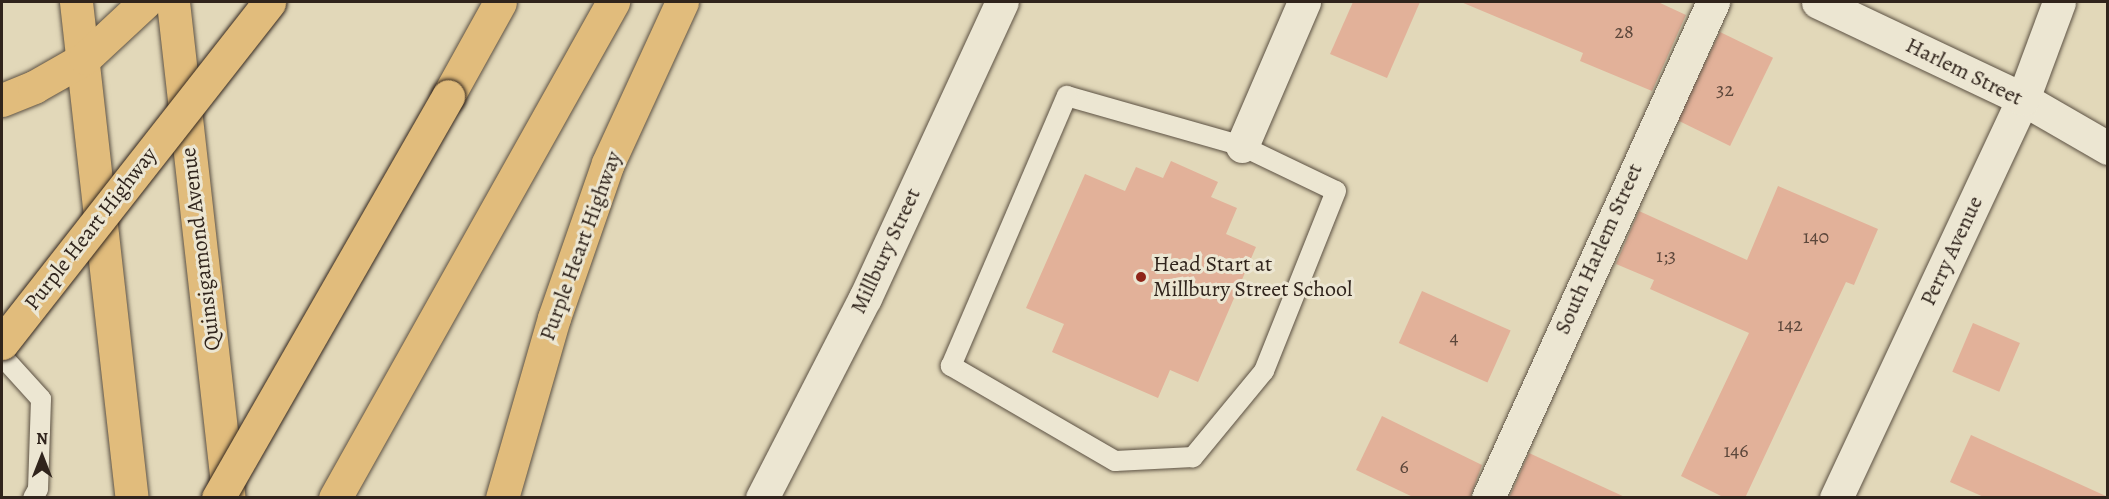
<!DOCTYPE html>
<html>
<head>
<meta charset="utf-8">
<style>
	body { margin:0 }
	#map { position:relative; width:2109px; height:499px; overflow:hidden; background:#e2d8b9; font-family:Alegreya,serif }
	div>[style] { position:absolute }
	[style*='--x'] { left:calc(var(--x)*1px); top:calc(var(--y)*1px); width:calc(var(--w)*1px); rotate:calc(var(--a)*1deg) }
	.building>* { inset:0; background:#e2b199; transform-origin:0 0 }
	.roads { filter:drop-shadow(0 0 2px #5c5143) drop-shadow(0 0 2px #5c5143) }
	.service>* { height:20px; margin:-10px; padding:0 10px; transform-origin:10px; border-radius:10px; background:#ece6d2 }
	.minor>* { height:33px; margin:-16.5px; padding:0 16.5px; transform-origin:16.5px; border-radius:16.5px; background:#ece6d2 }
	.secondary>* { height:33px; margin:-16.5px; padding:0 16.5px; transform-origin:16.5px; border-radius:16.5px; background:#ece6d2 }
	.primary>* { height:33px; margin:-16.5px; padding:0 16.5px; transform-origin:16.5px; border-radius:16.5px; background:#e1bc7c }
	.motorway>* { height:33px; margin:-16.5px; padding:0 16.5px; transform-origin:16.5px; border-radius:16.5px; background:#e1bc7c }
	.bridges { filter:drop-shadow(0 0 2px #30241c) drop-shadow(0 0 2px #30241c) }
	.motorway-bridge>* { height:33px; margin:-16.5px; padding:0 16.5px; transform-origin:16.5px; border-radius:16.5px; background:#e1bc7c }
	.dots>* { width:16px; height:16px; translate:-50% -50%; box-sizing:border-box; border:3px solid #ece6d2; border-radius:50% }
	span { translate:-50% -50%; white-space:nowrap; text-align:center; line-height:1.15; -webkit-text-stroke:6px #ece6d2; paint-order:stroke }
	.number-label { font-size:20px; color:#5c473b }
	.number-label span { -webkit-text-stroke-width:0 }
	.street-label { font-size:22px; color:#30241c }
	.poi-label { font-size:22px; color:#30241c }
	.left { translate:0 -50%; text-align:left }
	.frame { position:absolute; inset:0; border:3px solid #30241c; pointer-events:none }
	.north { position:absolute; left:12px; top:427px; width:60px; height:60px; -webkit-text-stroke:4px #ece6d2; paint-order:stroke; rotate:0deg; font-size:16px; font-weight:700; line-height:24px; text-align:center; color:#30241c }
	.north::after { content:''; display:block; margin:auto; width:21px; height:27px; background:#30241c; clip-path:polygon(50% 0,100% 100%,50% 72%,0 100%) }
</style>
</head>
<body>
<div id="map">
	<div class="building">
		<div style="clip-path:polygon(1353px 2px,1420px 2px,1387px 78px,1330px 54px)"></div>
		<div style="clip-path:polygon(1461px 2px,1658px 2px,1686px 15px,1652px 91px,1580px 61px,1583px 53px)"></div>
		<div style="left:1720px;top:32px;width:59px;height:98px;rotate:26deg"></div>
		<div style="clip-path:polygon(1171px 161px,1218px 182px,1211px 197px,1237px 208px,1226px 234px,1256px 247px,1198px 382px,1170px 370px,1158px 398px,1052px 352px,1064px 324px,1026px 308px,1085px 174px,1125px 191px,1136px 167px,1163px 178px)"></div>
		<div style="clip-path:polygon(1778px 186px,1878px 229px,1854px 285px,1846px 282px,1745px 498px,1725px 498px,1681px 476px,1749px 333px,1650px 289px,1654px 280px,1616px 264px,1639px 211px,1747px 260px)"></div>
		<div style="left:1422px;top:291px;width:97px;height:57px;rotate:24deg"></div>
		<div style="left:1973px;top:323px;width:51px;height:53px;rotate:23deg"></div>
		<div style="clip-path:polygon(1382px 416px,1482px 465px,1470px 498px,1415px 498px,1356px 470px)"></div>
		<div style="clip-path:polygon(1971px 435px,2108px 497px,2108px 498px,1986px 498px,1950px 482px)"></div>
		<div style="clip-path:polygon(1529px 453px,1627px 498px,1509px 498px)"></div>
	</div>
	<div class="roads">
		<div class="service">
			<div style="--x:1067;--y:96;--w:182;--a:15.9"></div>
			<div style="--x:1242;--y:146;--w:104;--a:25.6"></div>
			<div style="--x:1336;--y:191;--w:194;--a:111.8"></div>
			<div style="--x:1264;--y:371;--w:112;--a:129.5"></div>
			<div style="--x:1193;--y:457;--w:78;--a:177.1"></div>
			<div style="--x:1115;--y:461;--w:190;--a:-149.9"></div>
			<div style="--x:951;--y:366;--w:294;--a:-66.8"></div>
			<div style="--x:2;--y:356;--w:58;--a:47.8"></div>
			<div style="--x:41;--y:399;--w:90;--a:91.9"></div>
			<div style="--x:38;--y:489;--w:10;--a:119"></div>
		</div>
		<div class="minor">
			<div style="--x:1818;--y:2;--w:227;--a:25.3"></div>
			<div style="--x:2023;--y:99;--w:98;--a:30"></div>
			<div style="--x:1242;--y:146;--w:157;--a:-66.7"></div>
			<div style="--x:1488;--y:498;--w:545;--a:-65.6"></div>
			<div style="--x:1836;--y:498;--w:441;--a:-64.9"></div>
			<div style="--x:2023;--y:99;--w:103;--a:-69.6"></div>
		</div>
		<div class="secondary">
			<div style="--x:762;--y:498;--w:225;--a:-62.8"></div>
			<div style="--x:865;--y:298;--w:326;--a:-65.2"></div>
		</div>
		<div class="primary">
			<div style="--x:76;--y:2;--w:499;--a:83.6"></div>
			<div style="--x:173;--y:2;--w:499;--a:83.6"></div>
			<div style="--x:2;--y:100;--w:35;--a:-22"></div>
			<div style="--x:34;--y:87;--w:59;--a:-29.6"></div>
			<div style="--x:85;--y:58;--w:82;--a:-43"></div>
		</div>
		<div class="motorway">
			<div style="--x:448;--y:96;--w:107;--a:-61"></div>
			<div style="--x:335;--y:498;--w:569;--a:-60.73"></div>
			<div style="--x:502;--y:498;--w:187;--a:-73.9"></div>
			<div style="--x:554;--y:318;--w:164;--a:-70.8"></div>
			<div style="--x:608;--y:163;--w:177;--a:-65.3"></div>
		</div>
	</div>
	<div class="bridges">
		<div class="motorway-bridge">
			<div style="--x:2;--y:343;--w:433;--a:-51.9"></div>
			<div style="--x:218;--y:498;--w:463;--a:-60.2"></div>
		</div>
	</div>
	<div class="dots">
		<div style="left:1141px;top:277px;background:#8f2418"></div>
	</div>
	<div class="number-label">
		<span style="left:1624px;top:31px">28</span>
		<span style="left:1725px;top:89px">32</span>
		<span style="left:1816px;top:236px">140</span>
		<span style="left:1666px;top:255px">1;3</span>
		<span style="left:1790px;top:324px">142</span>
		<span style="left:1454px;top:337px">4</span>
		<span style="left:1736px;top:450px">146</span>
		<span style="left:1404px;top:466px">6</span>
	</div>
	<div class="street-label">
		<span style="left:1964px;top:72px;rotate:26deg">Harlem Street</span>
		<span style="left:91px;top:229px;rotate:-52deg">Purple Heart Highway</span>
		<span style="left:581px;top:246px;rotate:-70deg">Purple Heart Highway</span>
		<span style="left:201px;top:249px;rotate:-97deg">Quinsigamond Avenue</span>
		<span style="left:1599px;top:249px;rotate:-66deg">South Harlem Street</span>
		<span style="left:886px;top:251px;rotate:-65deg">Millbury Street</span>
		<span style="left:1952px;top:251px;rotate:-65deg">Perry Avenue</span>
	</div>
	<div class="poi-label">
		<span class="left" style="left:1153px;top:277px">Head Start at<br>Millbury Street School</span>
	</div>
	<div class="frame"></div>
	<div class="north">N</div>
</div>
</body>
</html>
